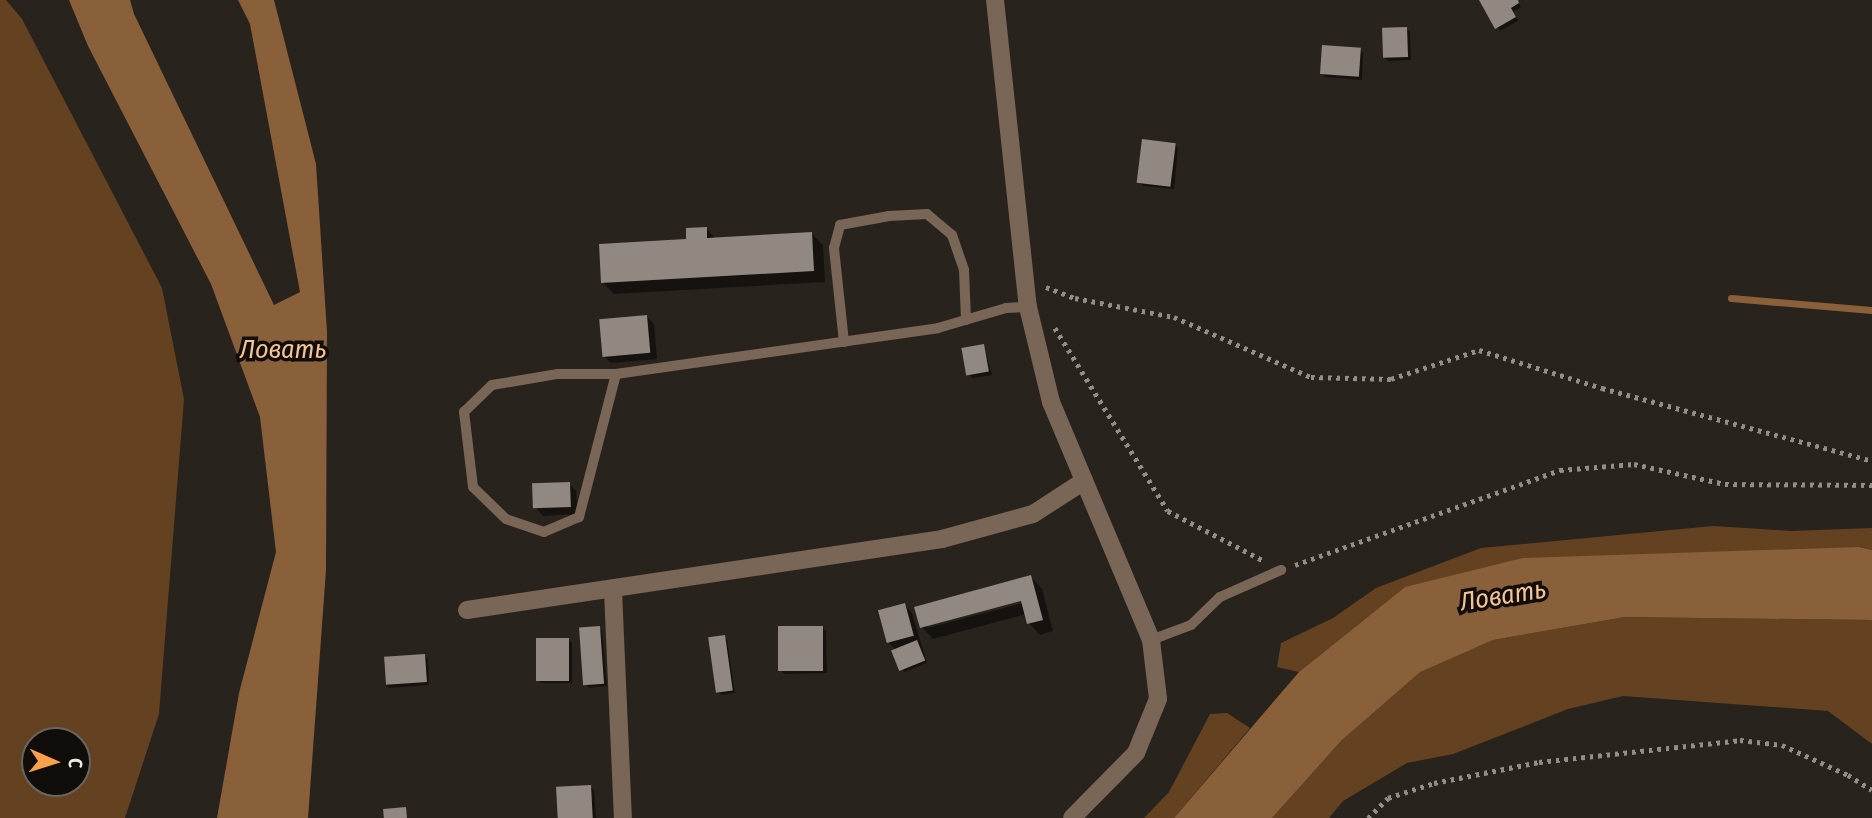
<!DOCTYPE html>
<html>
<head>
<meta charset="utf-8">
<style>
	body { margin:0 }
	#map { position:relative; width:1872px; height:818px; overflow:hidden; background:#29231d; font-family:"Fira Sans Condensed",sans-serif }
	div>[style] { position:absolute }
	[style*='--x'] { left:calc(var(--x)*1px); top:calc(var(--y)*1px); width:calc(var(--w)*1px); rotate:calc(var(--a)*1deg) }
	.green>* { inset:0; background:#644221 }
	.water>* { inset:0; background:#8a603a }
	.shadow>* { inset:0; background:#0007 }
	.stream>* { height:7px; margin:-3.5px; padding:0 3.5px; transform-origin:3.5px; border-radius:3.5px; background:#8a603a }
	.building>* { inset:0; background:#908881; transform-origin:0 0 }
	.path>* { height:4.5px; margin-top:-2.25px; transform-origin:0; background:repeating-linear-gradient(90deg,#938e89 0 3.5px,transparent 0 8.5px) }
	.service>* { height:10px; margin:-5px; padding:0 5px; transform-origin:5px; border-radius:5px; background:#796656 }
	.minor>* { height:18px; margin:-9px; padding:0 9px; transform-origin:9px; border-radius:9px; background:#796656 }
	span { translate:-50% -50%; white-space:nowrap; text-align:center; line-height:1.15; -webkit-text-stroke:7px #100d0a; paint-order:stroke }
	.water-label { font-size:26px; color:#f6c193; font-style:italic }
	.north { position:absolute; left:21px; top:727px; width:70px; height:70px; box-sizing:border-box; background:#100d0a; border:2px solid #696562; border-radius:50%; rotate:93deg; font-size:19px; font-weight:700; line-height:28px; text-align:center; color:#eee9e5 }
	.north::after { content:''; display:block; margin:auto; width:24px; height:32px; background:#f8a14a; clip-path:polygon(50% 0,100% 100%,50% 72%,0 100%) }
</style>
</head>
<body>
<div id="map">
	<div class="green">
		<div style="clip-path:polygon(evenodd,0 0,6px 0,22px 19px,162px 288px,184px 399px,159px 714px,125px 818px,0 818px,0 0,35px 741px,77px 741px,77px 783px,35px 783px,35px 741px)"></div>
		<div style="clip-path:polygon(1713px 526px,1791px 531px,1872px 528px,1872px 550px,1859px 547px,1405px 587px,1299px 672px,1277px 667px,1281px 643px,1333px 618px,1376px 588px,1481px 548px)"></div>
		<div style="clip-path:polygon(1625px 617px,1872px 620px,1872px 744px,1828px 711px,1623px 696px,1568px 709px,1453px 754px,1407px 763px,1343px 801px,1329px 818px,1272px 818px,1342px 740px,1420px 671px,1493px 640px)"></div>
		<div style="clip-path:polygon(1227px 713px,1250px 728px,1174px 818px,1144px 818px,1169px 792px,1210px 714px)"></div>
	</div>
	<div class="water">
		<div style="clip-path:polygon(69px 0,130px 0,134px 14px,274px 305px,300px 292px,250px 24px,238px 0,274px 0,316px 164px,327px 332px,326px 570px,308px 818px,217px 818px,239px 693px,276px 552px,260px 417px,211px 284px,88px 46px)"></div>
		<div style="clip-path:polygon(1859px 547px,1872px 550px,1872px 620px,1625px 617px,1493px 640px,1420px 672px,1342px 740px,1272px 818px,1174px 818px,1299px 672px,1405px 587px,1523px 558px)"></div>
	</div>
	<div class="shadow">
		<div style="clip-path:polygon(1481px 0,1517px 0,1521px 7px,1513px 12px,1518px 21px,1500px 31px)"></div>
		<div style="clip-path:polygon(1406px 29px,1410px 32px,1411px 60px,1388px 61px,1385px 58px)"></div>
		<div style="clip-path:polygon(1360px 49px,1363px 53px,1362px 80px,1325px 77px,1322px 74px)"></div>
		<div style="clip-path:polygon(1175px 145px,1178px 148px,1174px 189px,1143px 186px,1139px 182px)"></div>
		<div style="clip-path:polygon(706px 228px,716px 239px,812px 234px,823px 245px,825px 282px,614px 294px,603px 283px,688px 241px)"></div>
		<div style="clip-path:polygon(646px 316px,654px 324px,657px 359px,611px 363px,603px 355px)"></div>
		<div style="clip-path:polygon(984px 346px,992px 375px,973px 378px,969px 375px)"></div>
		<div style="clip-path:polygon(569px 484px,576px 491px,578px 514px,543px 516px,536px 508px)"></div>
		<div style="clip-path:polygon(evenodd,1031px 577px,1042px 589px,1053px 631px,1040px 635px,1029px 623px,1026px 614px,933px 639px,922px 627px,917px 608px,1031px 577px,1029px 597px,1030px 601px,927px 628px,927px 625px,1029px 597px)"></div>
		<div style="clip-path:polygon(905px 605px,912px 613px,927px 663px,904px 672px,896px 650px,889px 643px)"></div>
		<div style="clip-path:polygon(822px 627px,826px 631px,827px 673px,784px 674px,781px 670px)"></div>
		<div style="clip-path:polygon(599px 628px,602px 631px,607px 686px,589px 688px,586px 684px)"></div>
		<div style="clip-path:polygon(724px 637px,727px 640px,735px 693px,721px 695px,718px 692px)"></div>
		<div style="clip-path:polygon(568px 639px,572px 643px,572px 683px,541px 683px,538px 680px)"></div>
		<div style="clip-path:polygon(425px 656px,428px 659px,429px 685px,389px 688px,386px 685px)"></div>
		<div style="clip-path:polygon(590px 787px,594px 790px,596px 818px,560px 818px)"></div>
	</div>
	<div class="stream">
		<div style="--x:1731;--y:298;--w:142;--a:4.9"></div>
	</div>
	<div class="building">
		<div style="clip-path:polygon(1479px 0,1518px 0,1519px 3px,1511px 8px,1516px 17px,1495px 29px)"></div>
		<div style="left:1407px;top:27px;width:30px;height:25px;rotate:88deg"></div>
		<div style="left:1322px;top:45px;width:39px;height:29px;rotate:4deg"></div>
		<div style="left:1142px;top:139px;width:34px;height:44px;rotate:7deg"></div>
		<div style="clip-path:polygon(707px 227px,707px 238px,812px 232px,814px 271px,601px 283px,599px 244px,686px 239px,686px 228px)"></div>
		<div style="left:647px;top:315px;width:38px;height:48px;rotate:85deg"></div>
		<div style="left:984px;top:344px;width:28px;height:23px;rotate:80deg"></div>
		<div style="left:570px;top:482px;width:25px;height:38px;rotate:88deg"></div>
		<div style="clip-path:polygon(1031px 575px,1043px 620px,1027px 624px,1021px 601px,920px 628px,914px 607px)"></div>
		<div style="left:905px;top:603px;width:34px;height:28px;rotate:75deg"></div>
		<div style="left:600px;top:626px;width:58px;height:21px;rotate:86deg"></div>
		<div style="left:778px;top:626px;width:45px;height:45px"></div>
		<div style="left:725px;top:635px;width:56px;height:17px;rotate:82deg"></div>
		<div style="left:536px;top:638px;width:33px;height:43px"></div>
		<div style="left:917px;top:640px;width:22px;height:28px;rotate:68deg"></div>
		<div style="left:425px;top:654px;width:28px;height:41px;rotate:86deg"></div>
		<div style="left:591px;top:785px;width:33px;height:35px;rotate:87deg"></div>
		<div style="left:406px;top:807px;width:11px;height:23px;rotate:85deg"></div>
	</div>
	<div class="path">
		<div style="--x:1046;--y:287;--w:31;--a:21"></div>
		<div style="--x:1075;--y:298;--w:101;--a:10.9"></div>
		<div style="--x:1174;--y:317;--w:150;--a:23.7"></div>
		<div style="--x:1311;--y:377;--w:80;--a:1.4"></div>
		<div style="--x:1391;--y:379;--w:93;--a:-18.2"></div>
		<div style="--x:1479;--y:350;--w:129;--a:17.2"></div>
		<div style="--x:1602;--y:388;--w:280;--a:15.1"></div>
		<div style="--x:1055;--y:328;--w:215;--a:58.3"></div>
		<div style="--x:1168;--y:511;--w:108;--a:27.5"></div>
		<div style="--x:1295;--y:565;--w:282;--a:-19.7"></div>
		<div style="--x:1560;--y:470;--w:74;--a:-4.6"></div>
		<div style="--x:1634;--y:464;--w:93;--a:12.4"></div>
		<div style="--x:1725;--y:484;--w:147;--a:0.4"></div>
		<div style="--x:1368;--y:818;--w:28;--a:-45"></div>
		<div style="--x:1388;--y:798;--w:48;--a:-18.1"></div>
		<div style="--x:1434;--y:783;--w:107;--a:-11.3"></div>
		<div style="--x:1539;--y:762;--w:202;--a:-6.2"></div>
		<div style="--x:1740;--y:740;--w:42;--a:6.8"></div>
		<div style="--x:1782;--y:745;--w:72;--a:24.4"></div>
		<div style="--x:1848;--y:775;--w:28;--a:32"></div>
	</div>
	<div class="service">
		<div style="--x:844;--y:342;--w:95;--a:-96.1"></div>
		<div style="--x:834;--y:248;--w:24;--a:-75"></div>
		<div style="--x:840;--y:225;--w:50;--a:-10.4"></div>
		<div style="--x:889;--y:216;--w:38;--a:-3"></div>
		<div style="--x:927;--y:214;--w:33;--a:40"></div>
		<div style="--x:952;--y:235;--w:37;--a:71"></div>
		<div style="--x:964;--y:270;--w:50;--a:87.7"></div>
		<div style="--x:616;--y:374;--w:148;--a:104.5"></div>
		<div style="--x:579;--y:517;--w:38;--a:157"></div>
		<div style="--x:544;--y:532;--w:40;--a:-161.1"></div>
		<div style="--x:506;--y:519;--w:46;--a:-135.9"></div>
		<div style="--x:473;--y:487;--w:76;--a:-96.8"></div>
		<div style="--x:464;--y:412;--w:39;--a:-44"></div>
		<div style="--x:492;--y:385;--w:67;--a:-9.5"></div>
		<div style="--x:558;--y:374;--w:58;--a:0"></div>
		<div style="--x:616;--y:374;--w:325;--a:-8.1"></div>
		<div style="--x:938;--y:328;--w:71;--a:-16.4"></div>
		<div style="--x:1006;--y:308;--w:22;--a:-3"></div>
		<div style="--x:1151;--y:640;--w:43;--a:-20.6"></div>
		<div style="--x:1191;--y:625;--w:40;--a:-44"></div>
		<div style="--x:1220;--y:597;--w:67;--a:-23.9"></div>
	</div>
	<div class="minor">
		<div style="--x:995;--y:0;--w:309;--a:83.9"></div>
		<div style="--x:1028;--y:307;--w:98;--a:76.4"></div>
		<div style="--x:1051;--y:402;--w:258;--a:67.2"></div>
		<div style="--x:1151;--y:640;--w:59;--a:83.2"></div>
		<div style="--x:1158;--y:699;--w:58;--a:112.2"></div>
		<div style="--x:1136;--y:753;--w:91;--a:134.6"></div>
		<div style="--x:613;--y:591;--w:227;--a:87.5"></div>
		<div style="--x:467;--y:610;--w:480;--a:-8.5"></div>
		<div style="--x:942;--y:539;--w:94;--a:-15.4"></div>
		<div style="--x:1033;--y:514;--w:61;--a:-32.9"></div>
	</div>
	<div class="water-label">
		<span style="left:283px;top:350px">Ловать</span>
		<span style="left:1503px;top:596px;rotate:-9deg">Ловать</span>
	</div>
	<div class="north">С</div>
</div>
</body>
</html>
